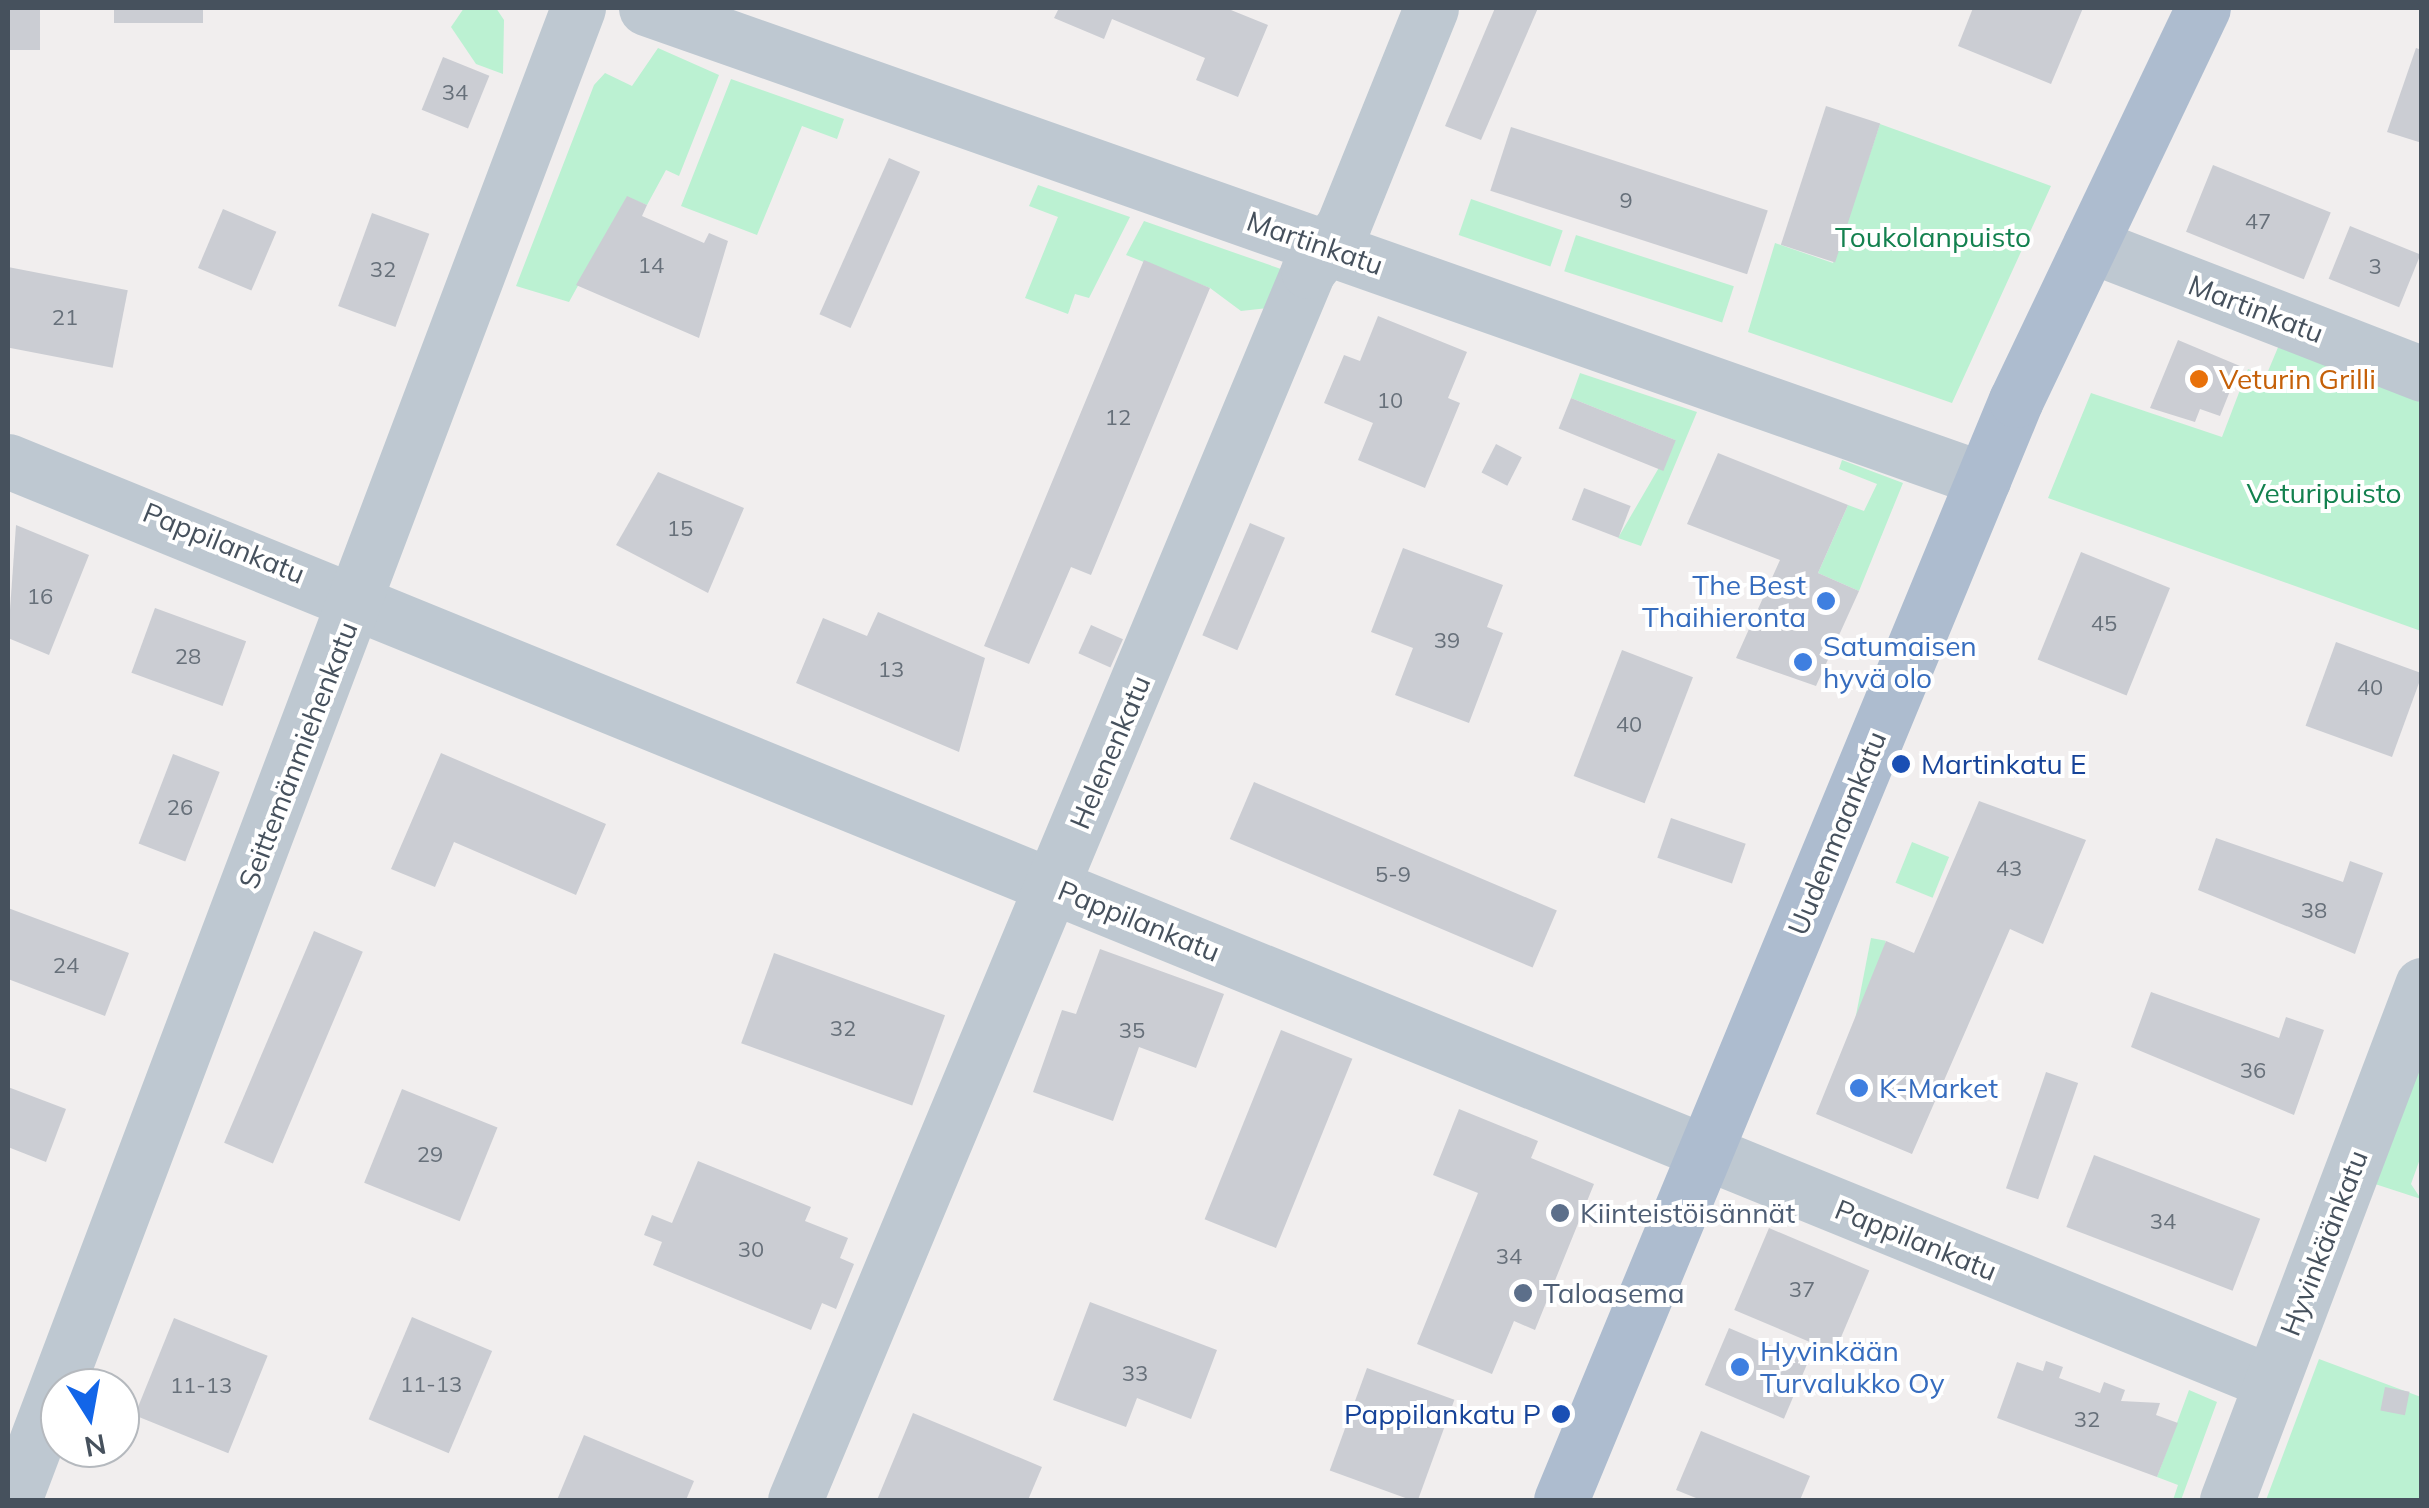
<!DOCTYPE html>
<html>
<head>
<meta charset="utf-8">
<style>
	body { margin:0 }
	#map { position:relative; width:2429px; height:1508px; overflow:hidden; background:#f1eeee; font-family:Mulish,sans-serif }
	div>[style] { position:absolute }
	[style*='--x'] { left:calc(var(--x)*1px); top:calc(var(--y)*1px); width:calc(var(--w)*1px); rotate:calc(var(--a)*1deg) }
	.green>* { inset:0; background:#bbf1d2; transform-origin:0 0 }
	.building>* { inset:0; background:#cbcdd3; transform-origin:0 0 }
	.minor>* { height:55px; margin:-27.5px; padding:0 27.5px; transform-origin:27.5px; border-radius:27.5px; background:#bec8d1 }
	.major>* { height:55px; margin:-27.5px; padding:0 27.5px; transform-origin:27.5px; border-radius:27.5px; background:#adbccf }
	.dots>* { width:28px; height:28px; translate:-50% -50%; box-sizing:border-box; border:5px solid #fff; border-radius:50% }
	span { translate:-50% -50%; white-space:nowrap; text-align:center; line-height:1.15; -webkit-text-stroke:8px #fff; paint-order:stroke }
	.number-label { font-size:22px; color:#67707a }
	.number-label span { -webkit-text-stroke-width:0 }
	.park-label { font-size:28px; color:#13814f }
	.street-label { font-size:28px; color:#46515d }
	.food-label { font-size:28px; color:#c56008 }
	.left { translate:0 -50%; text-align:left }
	.shop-label { font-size:28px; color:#366cbe }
	.right { translate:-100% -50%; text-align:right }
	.transit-label { font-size:28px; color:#164399 }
	.service-label { font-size:28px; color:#4e5e75 }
	.frame { position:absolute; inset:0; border:10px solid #46515d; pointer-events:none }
	.north { position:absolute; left:40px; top:1368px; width:100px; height:100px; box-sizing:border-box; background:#fff; border:2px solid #b5b9be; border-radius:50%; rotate:169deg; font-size:28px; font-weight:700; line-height:40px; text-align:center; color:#46515d }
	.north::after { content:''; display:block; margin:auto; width:35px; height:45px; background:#1265e8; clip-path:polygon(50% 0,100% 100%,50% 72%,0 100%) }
</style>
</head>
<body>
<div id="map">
	<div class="green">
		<div style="clip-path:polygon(464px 8px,496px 8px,504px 20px,503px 74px,476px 64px,451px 27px)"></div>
		<div style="clip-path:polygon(658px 48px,719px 75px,679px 176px,666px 170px,647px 205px,627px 197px,569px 302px,516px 286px,594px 85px,605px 73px,632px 86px)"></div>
		<div style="clip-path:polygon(731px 79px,844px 119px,837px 139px,802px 126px,757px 235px,681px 206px)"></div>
		<div style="clip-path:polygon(1880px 124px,2051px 186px,1952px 403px,1748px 332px,1775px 243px,1833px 263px)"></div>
		<div style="clip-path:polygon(1038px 185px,1130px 217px,1089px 298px,1075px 294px,1068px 314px,1025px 298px,1058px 217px,1029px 206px)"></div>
		<div style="left:1471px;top:199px;width:97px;height:38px;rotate:19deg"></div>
		<div style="clip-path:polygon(1144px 221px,1281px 269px,1268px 308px,1241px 311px,1210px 288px,1126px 255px)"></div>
		<div style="left:1576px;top:235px;width:166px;height:38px;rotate:18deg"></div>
		<div style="clip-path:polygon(2279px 345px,2421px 400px,2421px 631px,2048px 498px,2091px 393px,2222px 437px,2248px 369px,2266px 376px)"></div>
		<div style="clip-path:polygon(1580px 373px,1697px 412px,1641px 546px,1618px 538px,1675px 440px,1571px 398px)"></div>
		<div style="clip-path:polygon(1842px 460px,1903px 483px,1859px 591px,1818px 573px,1848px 505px,1864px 511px,1877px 484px,1839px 469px)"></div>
		<div style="left:1912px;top:842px;width:40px;height:44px;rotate:22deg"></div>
		<div style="left:1871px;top:938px;width:15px;height:184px;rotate:11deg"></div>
		<div style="clip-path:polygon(2421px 1037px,2421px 1156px,2411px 1184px,2421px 1199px,2375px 1184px)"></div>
		<div style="clip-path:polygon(2319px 1359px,2421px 1397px,2421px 1500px,2266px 1500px)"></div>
		<div style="clip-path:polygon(2189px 1390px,2217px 1402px,2181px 1500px,2173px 1500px,2178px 1485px,2157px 1477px)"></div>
	</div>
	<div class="building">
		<div style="left:8px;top:8px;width:32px;height:42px"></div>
		<div style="left:114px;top:8px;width:89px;height:15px"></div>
		<div style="clip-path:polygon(1059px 8px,1226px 8px,1268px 25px,1238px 97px,1196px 80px,1205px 58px,1112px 19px,1104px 39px,1054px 18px)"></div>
		<div style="clip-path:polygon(1495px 8px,1538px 8px,1481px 140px,1445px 126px)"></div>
		<div style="clip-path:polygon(1973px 8px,2083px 8px,2051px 84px,1958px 46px)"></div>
		<div style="clip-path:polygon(2416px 48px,2422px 50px,2422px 143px,2387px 132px)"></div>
		<div style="left:443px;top:57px;width:50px;height:57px;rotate:22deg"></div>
		<div style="left:1826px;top:106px;width:57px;height:146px;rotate:18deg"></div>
		<div style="left:1511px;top:127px;width:270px;height:67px;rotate:18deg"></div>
		<div style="left:889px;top:158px;width:34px;height:171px;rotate:24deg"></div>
		<div style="left:2213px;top:165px;width:127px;height:72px;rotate:22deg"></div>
		<div style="clip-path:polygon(627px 196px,647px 205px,642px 216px,704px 243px,709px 233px,728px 241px,699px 338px,576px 285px)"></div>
		<div style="left:223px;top:209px;width:58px;height:64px;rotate:23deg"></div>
		<div style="left:372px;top:213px;width:61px;height:99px;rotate:20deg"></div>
		<div style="left:2350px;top:226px;width:76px;height:57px;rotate:22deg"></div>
		<div style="clip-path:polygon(1144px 260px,1210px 288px,1091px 575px,1071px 567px,1029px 664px,984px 646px)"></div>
		<div style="left:8px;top:267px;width:122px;height:79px;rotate:11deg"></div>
		<div style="clip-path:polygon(1378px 316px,1467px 352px,1448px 398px,1460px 403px,1425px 488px,1358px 460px,1373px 423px,1324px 403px,1344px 355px,1360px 361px)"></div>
		<div style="clip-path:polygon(2178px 340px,2240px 366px,2220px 416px,2200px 409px,2195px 422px,2150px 408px)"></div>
		<div style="left:1571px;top:398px;width:113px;height:33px;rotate:22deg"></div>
		<div style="left:1496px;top:444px;width:29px;height:32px;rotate:27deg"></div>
		<div style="clip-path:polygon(1718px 453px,1848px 505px,1818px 573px,1859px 591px,1816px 686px,1736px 658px,1780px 560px,1687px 524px)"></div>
		<div style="clip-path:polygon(658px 472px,744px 508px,708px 593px,616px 545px)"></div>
		<div style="left:1584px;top:488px;width:50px;height:34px;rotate:21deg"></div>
		<div style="left:1250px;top:523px;width:38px;height:122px;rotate:23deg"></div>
		<div style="clip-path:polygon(16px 525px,89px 555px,49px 655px,8px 638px)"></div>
		<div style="clip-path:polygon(1403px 548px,1503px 585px,1487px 627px,1503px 633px,1469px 723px,1395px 695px,1413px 648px,1371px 632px)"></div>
		<div style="left:2081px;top:552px;width:96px;height:116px;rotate:22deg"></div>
		<div style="left:155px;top:608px;width:97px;height:69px;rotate:20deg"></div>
		<div style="clip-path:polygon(878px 612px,985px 658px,959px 752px,796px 683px,823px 618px,867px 636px)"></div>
		<div style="left:1091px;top:625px;width:35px;height:31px;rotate:24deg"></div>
		<div style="left:2336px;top:642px;width:92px;height:89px;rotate:20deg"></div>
		<div style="left:1622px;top:650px;width:76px;height:135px;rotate:21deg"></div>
		<div style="clip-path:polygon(441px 753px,606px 824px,576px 895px,454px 842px,435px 887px,391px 869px)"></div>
		<div style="left:173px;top:754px;width:50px;height:96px;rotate:21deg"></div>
		<div style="left:1254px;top:782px;width:329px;height:62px;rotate:23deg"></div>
		<div style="clip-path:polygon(1979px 801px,2086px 840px,2043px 944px,2010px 929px,1912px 1154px,1816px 1114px,1886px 941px,1914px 953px)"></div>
		<div style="left:1671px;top:818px;width:79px;height:42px;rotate:19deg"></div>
		<div style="clip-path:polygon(2216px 838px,2343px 882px,2350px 861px,2383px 873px,2355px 954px,2198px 890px)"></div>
		<div style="clip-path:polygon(8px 908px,129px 953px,105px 1016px,8px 979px)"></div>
		<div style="left:314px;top:931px;width:53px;height:230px;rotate:23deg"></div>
		<div style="clip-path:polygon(1100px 949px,1224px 994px,1196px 1068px,1139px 1047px,1113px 1121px,1033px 1092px,1062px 1010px,1076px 1014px)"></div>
		<div style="left:774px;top:953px;width:182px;height:96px;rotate:20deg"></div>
		<div style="clip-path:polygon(2151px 992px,2279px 1038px,2286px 1017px,2324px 1030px,2294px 1115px,2131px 1047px)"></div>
		<div style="left:1281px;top:1030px;width:77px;height:204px;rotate:22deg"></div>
		<div style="left:2046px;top:1072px;width:34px;height:123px;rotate:19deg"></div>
		<div style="clip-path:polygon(8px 1087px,66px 1109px,46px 1162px,8px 1147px)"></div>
		<div style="left:402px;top:1089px;width:103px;height:101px;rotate:22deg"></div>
		<div style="clip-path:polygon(1459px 1109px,1538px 1141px,1531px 1158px,1594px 1184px,1535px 1330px,1514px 1321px,1492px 1374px,1417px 1344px,1478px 1193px,1433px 1175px)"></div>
		<div style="left:2094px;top:1155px;width:178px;height:77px;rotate:21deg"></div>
		<div style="clip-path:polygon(698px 1161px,811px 1207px,805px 1221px,848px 1238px,840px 1258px,854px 1264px,836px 1309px,822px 1303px,811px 1330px,653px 1265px,662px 1242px,644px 1235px,652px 1215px,672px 1223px)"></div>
		<div style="left:1769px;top:1228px;width:109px;height:89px;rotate:23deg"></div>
		<div style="clip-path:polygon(1090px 1302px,1217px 1350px,1191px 1419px,1137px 1398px,1126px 1427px,1053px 1400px)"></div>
		<div style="left:412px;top:1317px;width:87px;height:111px;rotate:23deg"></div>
		<div style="left:174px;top:1318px;width:101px;height:105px;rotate:22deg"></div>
		<div style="left:1729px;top:1328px;width:86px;height:62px;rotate:23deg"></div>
		<div style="clip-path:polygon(2046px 1361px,2063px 1367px,2059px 1378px,2100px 1393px,2104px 1382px,2125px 1390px,2121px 1401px,2160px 1403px,2156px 1415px,2178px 1423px,2157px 1477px,1997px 1418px,2017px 1362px,2043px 1371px)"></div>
		<div style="left:1367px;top:1368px;width:93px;height:109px;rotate:20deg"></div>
		<div style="left:2385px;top:1387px;width:25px;height:24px;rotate:11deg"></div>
		<div style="clip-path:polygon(913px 1413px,1042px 1467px,1028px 1500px,877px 1500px)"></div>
		<div style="clip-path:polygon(1701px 1431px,1810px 1476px,1800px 1500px,1701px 1500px,1676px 1490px)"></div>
		<div style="clip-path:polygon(584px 1435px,694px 1481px,686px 1500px,557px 1500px)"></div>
	</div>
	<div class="minor">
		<div style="--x:646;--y:8;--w:1418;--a:19.41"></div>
		<div style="--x:2090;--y:245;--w:356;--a:21.2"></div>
		<div style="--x:8;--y:461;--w:2443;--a:22.15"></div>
		<div style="--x:14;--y:1500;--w:1595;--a:-69.29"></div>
		<div style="--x:795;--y:1500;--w:1332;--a:-67.34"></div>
		<div style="--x:1308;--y:271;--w:57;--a:-52.1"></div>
		<div style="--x:1343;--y:226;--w:235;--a:-68"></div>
		<div style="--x:2227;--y:1500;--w:551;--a:-69.26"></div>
	</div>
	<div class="major">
		<div style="--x:1561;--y:1500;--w:1190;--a:-67.53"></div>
		<div style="--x:2016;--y:400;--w:434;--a:-64.5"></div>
	</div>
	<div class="dots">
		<div style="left:2199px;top:379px;background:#e8710a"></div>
		<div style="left:1826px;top:601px;background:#3f7fe0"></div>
		<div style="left:1803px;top:662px;background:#3f7fe0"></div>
		<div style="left:1901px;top:764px;background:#1a4fb4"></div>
		<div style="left:1859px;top:1088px;background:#3f7fe0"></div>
		<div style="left:1560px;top:1213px;background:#5c6f8a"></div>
		<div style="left:1523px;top:1293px;background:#5c6f8a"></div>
		<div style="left:1740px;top:1367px;background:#3f7fe0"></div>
		<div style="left:1561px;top:1414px;background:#1a4fb4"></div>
	</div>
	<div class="number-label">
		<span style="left:455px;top:93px">34</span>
		<span style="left:1626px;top:201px">9</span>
		<span style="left:2258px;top:222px">47</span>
		<span style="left:651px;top:266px">14</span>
		<span style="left:2375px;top:267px">3</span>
		<span style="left:383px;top:270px">32</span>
		<span style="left:65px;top:318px">21</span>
		<span style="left:1390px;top:401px">10</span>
		<span style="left:1118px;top:418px">12</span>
		<span style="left:680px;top:529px">15</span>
		<span style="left:40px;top:597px">16</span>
		<span style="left:2104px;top:624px">45</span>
		<span style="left:1447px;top:641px">39</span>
		<span style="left:188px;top:657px">28</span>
		<span style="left:891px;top:670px">13</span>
		<span style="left:2370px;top:688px">40</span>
		<span style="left:1629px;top:725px">40</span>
		<span style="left:180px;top:808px">26</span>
		<span style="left:2009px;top:869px">43</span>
		<span style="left:1393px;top:875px">5-9</span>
		<span style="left:2314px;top:911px">38</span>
		<span style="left:66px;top:966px">24</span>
		<span style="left:843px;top:1029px">32</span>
		<span style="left:1132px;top:1031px">35</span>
		<span style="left:2253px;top:1071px">36</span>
		<span style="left:430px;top:1155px">29</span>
		<span style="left:2163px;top:1222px">34</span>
		<span style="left:751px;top:1250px">30</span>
		<span style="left:1509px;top:1257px">34</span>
		<span style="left:1802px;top:1290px">37</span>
		<span style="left:1135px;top:1374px">33</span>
		<span style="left:431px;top:1385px">11-13</span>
		<span style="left:201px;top:1386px">11-13</span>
		<span style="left:2087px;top:1420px">32</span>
	</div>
	<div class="park-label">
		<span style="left:1933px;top:237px">Toukolanpuisto</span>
		<span style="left:2324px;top:493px">Veturipuisto</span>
	</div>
	<div class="street-label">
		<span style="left:1315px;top:243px;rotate:19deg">Martinkatu</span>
		<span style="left:2256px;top:309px;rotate:21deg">Martinkatu</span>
		<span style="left:224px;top:543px;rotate:22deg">Pappilankatu</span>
		<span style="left:1110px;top:752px;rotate:-67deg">Helenenkatu</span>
		<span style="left:298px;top:755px;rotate:-69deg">Seittemänmiehenkatu</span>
		<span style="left:1837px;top:833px;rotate:-68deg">Uudenmaankatu</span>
		<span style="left:1139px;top:921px;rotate:22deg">Pappilankatu</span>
		<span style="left:1916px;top:1240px;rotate:22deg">Pappilankatu</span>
		<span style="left:2324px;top:1243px;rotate:-69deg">Hyvinkäänkatu</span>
	</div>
	<div class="food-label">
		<span class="left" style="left:2219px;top:379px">Veturin Grilli</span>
	</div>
	<div class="shop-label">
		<span class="right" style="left:1806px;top:601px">The Best<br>Thaihieronta</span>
		<span class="left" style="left:1823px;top:662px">Satumaisen<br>hyvä olo</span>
		<span class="left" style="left:1879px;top:1088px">K-Market</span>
		<span class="left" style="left:1760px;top:1367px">Hyvinkään<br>Turvalukko Oy</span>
	</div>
	<div class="transit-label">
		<span class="left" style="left:1921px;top:764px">Martinkatu E</span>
		<span class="right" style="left:1541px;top:1414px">Pappilankatu P</span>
	</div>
	<div class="service-label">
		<span class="left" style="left:1580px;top:1213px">Kiinteistöisännät</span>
		<span class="left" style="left:1543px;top:1293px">Taloasema</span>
	</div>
	<div class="frame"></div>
	<div class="north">N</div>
</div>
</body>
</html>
